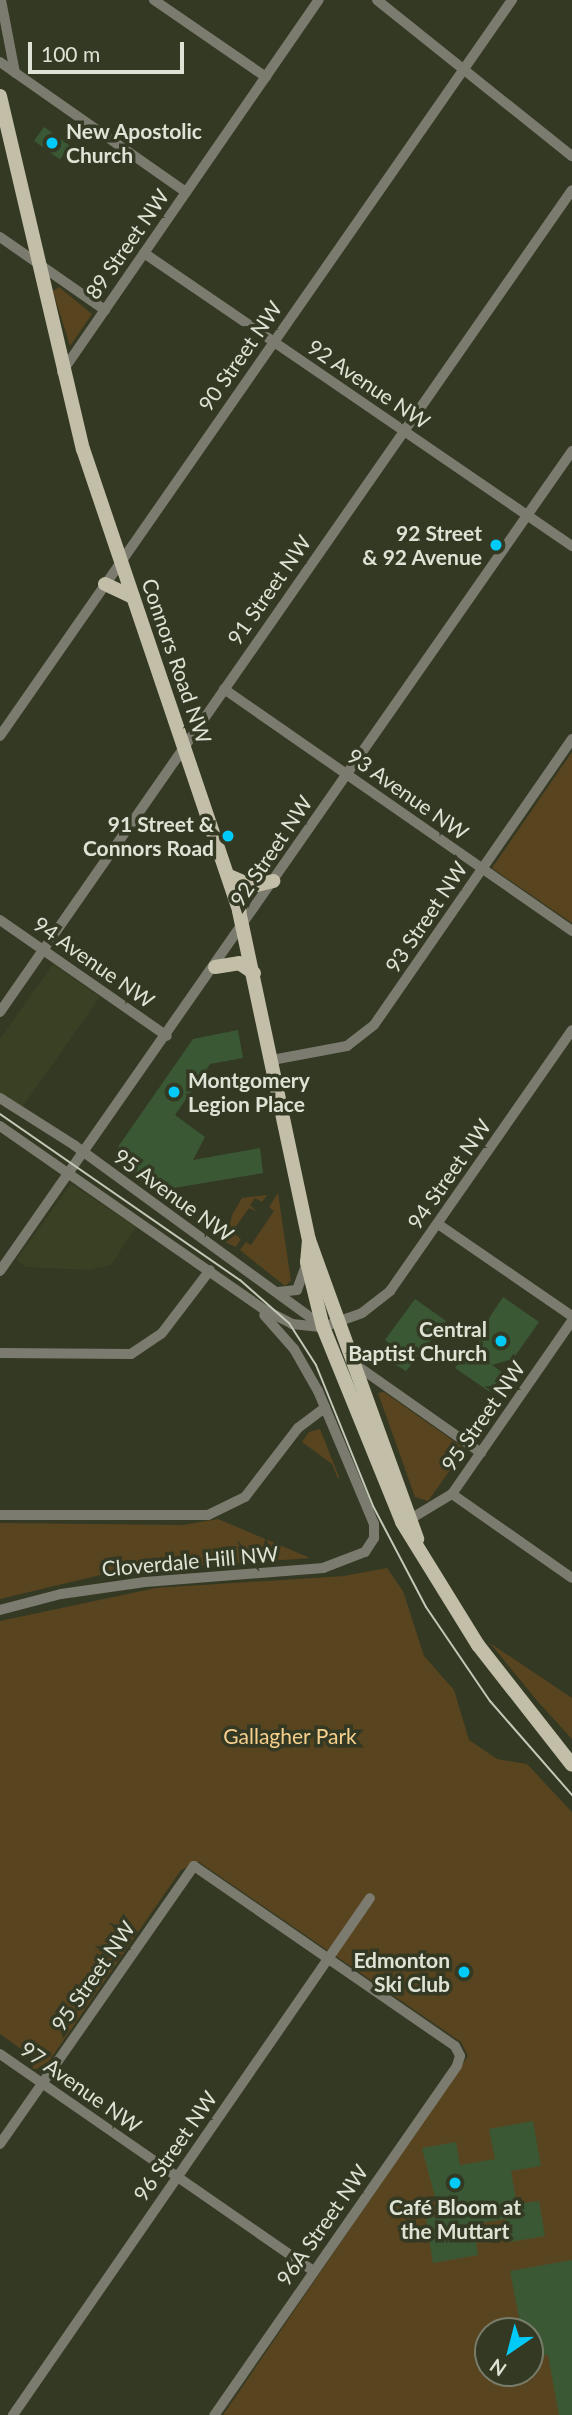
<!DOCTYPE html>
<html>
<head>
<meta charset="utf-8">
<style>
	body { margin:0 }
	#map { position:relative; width:572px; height:2415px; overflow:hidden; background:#343923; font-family:Lato,sans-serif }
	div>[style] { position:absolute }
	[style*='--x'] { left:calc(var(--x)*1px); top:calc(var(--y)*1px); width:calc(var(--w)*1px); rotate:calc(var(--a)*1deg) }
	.built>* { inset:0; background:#394023 }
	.green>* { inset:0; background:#594420 }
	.building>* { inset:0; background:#3b5835; transform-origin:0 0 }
	.minor>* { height:10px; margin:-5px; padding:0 5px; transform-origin:5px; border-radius:5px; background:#7c7b6f }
	.major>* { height:14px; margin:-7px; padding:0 7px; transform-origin:7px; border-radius:7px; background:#c2bea7 }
	.tram>* { height:2px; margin:-1px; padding:0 1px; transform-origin:1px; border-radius:1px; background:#c4c8b9 }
	.dots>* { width:19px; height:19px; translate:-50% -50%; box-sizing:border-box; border:4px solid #343923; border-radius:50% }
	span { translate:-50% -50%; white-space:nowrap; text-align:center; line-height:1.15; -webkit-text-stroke:7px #343923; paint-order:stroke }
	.poi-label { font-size:21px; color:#dfe3d5; font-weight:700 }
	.left { translate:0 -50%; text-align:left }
	.right { translate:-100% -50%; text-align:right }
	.street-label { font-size:21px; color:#dfe3d5 }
	.park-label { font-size:21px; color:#f8d08d }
	.north { position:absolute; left:474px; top:2317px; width:70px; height:70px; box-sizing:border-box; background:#343923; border:2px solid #787d6a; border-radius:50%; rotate:215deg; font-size:19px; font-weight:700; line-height:28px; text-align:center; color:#dfe3d5 }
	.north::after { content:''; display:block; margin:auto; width:24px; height:32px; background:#00cbf8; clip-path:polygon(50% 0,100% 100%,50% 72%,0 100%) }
	.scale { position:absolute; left:28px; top:42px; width:156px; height:32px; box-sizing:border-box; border:4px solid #dfe3d5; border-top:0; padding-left:9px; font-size:21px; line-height:24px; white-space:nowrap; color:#dfe3d5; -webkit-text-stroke:5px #343923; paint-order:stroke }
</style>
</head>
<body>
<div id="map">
	<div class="built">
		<div style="clip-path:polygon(53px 964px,100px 997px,21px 1109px,0 1095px,0 1039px)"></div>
		<div style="clip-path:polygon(71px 1184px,136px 1227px,111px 1265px,89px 1270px,26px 1267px,16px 1260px)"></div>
	</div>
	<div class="green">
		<div style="clip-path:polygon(59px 287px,92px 314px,70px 346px,53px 291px)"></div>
		<div style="clip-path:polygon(572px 752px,572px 923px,492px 868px)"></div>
		<div style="clip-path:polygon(278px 1193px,291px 1281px,285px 1286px,240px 1250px,246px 1242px,251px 1245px,274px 1211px,269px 1207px)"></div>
		<div style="clip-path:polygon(267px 1195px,262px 1202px,255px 1198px,250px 1205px,257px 1212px,249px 1208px,232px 1232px,241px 1239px,236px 1247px,218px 1239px,242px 1198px)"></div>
		<div style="clip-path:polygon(384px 1392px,465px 1449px,428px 1501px,415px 1497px,378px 1393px)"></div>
		<div style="clip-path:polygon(320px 1429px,339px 1477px,338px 1479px,332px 1464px,302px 1442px,309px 1432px)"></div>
		<div style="clip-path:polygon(218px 1519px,310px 1558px,113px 1572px,0 1599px,0 1523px,183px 1525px)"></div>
		<div style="clip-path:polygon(evenodd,387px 1568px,403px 1591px,424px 1656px,454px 1690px,469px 1740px,497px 1759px,527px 1764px,572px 1812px,572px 2415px,223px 2415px,468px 2056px,461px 2042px,199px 1862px,181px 1870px,43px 2070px,33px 2069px,31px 2056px,0 2034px,0 1621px,156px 1588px,344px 1576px,387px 1568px,488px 2331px,530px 2331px,530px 2373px,488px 2373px,488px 2331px)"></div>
		<div style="clip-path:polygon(490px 1643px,572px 1698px,572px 1739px,539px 1703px)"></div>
	</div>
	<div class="building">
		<div style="left:44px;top:127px;width:32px;height:17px;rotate:36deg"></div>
		<div style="clip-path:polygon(238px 1030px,243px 1058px,210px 1064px,175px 1115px,205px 1137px,193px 1160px,260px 1148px,263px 1173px,156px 1191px,115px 1163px,122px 1150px,118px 1147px,193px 1039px)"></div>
		<div style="clip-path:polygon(503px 1297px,539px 1322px,513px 1359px,492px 1365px,503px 1373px,490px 1392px,455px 1368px,468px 1349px,480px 1357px,478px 1335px)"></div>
		<div style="clip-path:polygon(415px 1299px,446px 1321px,406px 1371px,381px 1356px,390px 1344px,385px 1340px)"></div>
		<div style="clip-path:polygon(533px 2121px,541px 2166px,511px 2171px,517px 2204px,539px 2201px,545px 2236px,510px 2242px,506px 2219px,473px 2224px,478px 2255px,433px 2263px,426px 2218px,440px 2216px,422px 2148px,456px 2142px,460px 2165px,495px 2159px,489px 2129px)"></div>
		<div style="clip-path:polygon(572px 2260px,572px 2415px,559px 2415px,548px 2355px,530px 2358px,530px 2331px,513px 2331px,511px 2320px,519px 2318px,510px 2271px)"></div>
	</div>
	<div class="minor">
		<div style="--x:1;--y:0;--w:74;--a:79.1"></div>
		<div style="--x:154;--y:0;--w:136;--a:34.5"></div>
		<div style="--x:377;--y:0;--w:250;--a:38.7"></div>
		<div style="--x:0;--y:62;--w:227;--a:35"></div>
		<div style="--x:0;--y:237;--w:128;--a:34.8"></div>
		<div style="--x:144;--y:253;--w:519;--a:34.39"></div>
		<div style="--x:62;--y:372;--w:452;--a:-55.4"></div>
		<div style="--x:224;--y:689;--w:424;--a:34.8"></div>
		<div style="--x:0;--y:736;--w:897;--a:-55.18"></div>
		<div style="--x:0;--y:920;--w:203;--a:34.8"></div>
		<div style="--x:0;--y:1012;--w:1001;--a:-55.17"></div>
		<div style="--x:272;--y:1060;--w:76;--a:-10.6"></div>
		<div style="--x:347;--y:1046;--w:34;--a:-38"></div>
		<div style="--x:374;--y:1025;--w:348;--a:-55.3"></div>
		<div style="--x:0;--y:1098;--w:88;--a:32.4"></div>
		<div style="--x:74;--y:1145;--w:306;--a:36.1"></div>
		<div style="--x:0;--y:1126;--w:323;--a:34.8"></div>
		<div style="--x:265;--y:1310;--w:30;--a:27"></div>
		<div style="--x:292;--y:1324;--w:31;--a:6"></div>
		<div style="--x:323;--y:1327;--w:41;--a:-19.7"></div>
		<div style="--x:362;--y:1313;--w:36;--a:-38"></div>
		<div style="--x:390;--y:1291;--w:318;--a:-55.1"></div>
		<div style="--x:438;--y:1224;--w:163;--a:34.5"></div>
		<div style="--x:0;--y:1271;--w:1000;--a:-55.1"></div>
		<div style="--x:278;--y:1292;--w:19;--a:-6"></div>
		<div style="--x:297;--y:1290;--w:27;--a:-70"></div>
		<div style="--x:0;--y:1353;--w:131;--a:0.4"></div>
		<div style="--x:131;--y:1354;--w:37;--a:-34"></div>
		<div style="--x:162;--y:1333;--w:79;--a:-52.7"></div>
		<div style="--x:356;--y:1365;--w:153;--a:35.1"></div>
		<div style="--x:452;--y:1494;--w:146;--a:35"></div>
		<div style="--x:0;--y:1515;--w:208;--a:0"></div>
		<div style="--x:208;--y:1515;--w:41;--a:-25.9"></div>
		<div style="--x:245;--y:1497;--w:87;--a:-52.5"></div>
		<div style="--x:298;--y:1428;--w:34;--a:-37"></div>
		<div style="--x:412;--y:1518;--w:47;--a:-31"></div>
		<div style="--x:452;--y:1494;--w:211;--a:-55.3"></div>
		<div style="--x:0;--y:1610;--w:63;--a:-14.7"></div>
		<div style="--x:61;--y:1594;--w:85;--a:-8.1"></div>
		<div style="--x:145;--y:1582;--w:179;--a:-4.5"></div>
		<div style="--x:323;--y:1568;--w:45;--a:-20.9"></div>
		<div style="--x:365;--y:1552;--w:17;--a:-57"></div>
		<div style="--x:374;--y:1538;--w:14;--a:-90"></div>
		<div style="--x:374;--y:1524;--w:144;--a:-112.8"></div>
		<div style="--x:318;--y:1391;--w:48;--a:-119.7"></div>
		<div style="--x:294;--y:1349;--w:45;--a:-131.4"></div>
		<div style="--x:0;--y:2054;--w:381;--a:34.7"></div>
		<div style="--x:0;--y:2144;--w:339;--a:-55.1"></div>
		<div style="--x:194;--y:1866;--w:317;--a:34.6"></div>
		<div style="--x:455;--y:2046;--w:11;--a:63"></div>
		<div style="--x:460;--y:2056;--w:10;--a:107"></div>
		<div style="--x:457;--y:2066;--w:425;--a:124.8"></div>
		<div style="--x:13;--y:2415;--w:628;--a:-55.37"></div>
	</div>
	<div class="major">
		<div style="--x:0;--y:96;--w:363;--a:76.8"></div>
		<div style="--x:83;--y:449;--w:488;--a:71.3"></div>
		<div style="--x:239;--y:911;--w:336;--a:78"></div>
		<div style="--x:309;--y:1240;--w:318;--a:70.1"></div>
		<div style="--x:105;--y:584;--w:31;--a:25"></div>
		<div style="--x:229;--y:876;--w:26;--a:23"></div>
		<div style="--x:253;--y:886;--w:21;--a:-14"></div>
		<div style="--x:215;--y:967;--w:24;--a:-9"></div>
		<div style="--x:239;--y:963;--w:18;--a:34"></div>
		<div style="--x:309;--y:1240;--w:22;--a:95"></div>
		<div style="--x:307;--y:1262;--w:67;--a:76.2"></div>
		<div style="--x:323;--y:1327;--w:210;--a:67.9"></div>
		<div style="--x:402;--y:1522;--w:145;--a:58.3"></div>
		<div style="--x:478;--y:1645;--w:152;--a:51.9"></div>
	</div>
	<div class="tram">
		<div style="--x:0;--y:1114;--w:292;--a:34.7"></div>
		<div style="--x:240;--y:1280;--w:65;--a:41.3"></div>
		<div style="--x:289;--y:1323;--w:50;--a:57.3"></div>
		<div style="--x:316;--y:1365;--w:152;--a:68"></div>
		<div style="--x:373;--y:1506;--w:114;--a:62.3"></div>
		<div style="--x:426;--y:1607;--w:114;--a:55.8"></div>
		<div style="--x:490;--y:1701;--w:125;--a:48.9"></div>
	</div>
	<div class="dots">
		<div style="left:52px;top:143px;background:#00cbf8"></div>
		<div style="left:496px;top:545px;background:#00cbf8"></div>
		<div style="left:228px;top:836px;background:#00cbf8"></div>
		<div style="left:174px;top:1092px;background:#00cbf8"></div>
		<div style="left:501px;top:1341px;background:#00cbf8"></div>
		<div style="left:464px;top:1972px;background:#00cbf8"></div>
		<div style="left:455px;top:2183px;background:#00cbf8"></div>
	</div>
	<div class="poi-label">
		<span class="left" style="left:66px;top:143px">New Apostolic<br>Church</span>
		<span class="right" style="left:482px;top:545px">92 Street<br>&amp; 92 Avenue</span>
		<span class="right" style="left:214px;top:836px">91 Street &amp;<br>Connors Road</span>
		<span class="left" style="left:188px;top:1092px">Montgomery<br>Legion Place</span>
		<span class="right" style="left:487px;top:1341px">Central<br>Baptist Church</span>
		<span class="right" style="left:450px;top:1972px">Edmonton<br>Ski Club</span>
		<span style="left:455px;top:2219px">Café Bloom at<br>the Muttart</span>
	</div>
	<div class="street-label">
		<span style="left:127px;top:244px;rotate:-55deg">89 Street NW</span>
		<span style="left:240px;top:356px;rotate:-55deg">90 Street NW</span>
		<span style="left:369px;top:384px;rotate:34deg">92 Avenue NW</span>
		<span style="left:269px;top:590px;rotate:-55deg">91 Street NW</span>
		<span style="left:177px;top:661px;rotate:71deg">Connors Road NW</span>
		<span style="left:408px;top:794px;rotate:35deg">93 Avenue NW</span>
		<span style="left:271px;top:851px;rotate:-56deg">92 Street NW</span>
		<span style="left:426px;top:917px;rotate:-56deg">93 Street NW</span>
		<span style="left:94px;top:962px;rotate:35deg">94 Avenue NW</span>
		<span style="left:449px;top:1174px;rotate:-55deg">94 Street NW</span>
		<span style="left:174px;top:1195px;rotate:36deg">95 Avenue NW</span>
		<span style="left:483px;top:1416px;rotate:-55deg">95 Street NW</span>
		<span style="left:190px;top:1561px;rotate:-5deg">Cloverdale Hill NW</span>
		<span style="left:93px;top:1976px;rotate:-55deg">95 Street NW</span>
		<span style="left:81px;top:2087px;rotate:35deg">97 Avenue NW</span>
		<span style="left:175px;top:2146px;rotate:-55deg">96 Street NW</span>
		<span style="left:322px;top:2225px;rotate:-55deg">96A Street NW</span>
	</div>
	<div class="park-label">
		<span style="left:290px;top:1736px">Gallagher Park</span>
	</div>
	<div class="north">N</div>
	<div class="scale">100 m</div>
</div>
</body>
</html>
